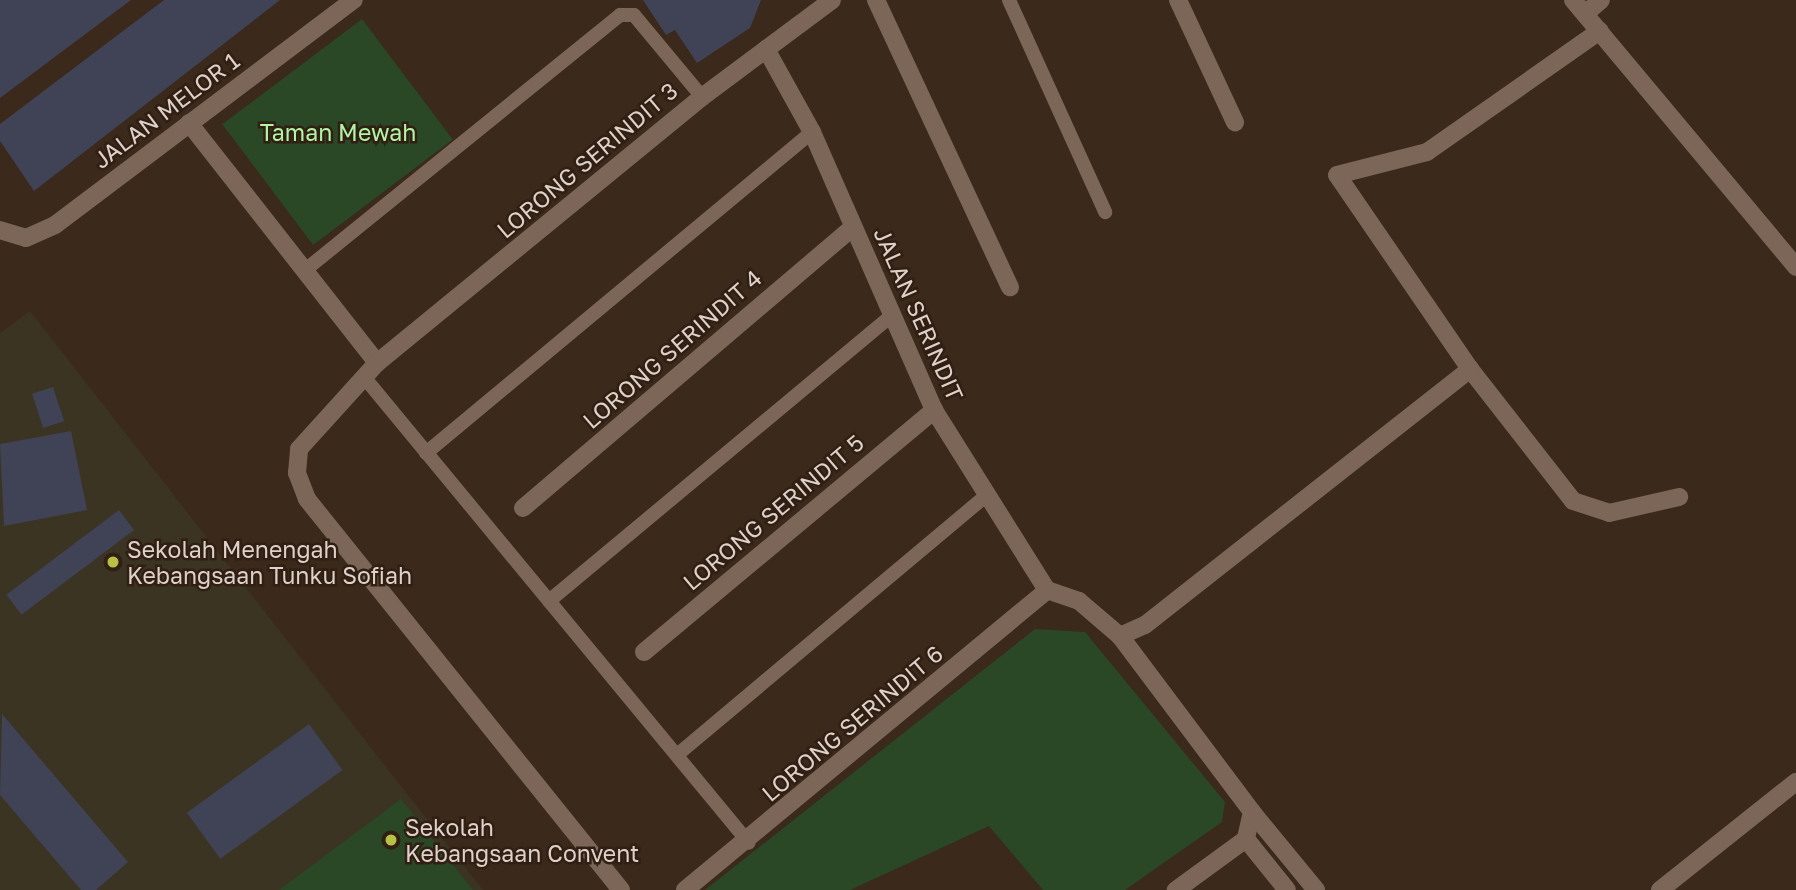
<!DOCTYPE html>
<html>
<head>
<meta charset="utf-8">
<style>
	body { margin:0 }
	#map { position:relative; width:1796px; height:890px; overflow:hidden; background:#3b291b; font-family:"Golos Text",sans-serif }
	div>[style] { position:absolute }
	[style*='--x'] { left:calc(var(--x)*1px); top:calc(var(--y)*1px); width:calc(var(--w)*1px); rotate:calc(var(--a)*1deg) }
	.education>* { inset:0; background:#3b3423 }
	.green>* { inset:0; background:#2a4726; transform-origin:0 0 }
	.building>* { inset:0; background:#404256; transform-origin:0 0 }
	.lane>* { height:14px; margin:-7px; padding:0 7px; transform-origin:7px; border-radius:7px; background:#7b6657 }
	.street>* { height:18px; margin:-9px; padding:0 9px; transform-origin:9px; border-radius:9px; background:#7b6657 }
	.dots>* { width:19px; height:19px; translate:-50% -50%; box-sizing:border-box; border:4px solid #301f12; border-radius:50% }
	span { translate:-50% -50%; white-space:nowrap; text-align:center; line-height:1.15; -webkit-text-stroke:5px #301f12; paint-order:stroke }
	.street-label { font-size:23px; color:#ddd1c9 }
	.park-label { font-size:23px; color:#b0f5a5 }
	.poi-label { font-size:23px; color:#ddd1c9 }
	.left { translate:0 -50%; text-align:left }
</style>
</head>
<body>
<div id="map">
	<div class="education">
		<div style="clip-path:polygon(30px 311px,404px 790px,483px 890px,0 890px,0 333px)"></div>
	</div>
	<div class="green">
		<div style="left:362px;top:19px;width:151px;height:175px;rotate:53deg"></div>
		<div style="clip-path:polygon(1035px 629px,1085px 632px,1225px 802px,1222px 822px,1125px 890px,1043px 890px,989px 826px,850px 890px,705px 890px)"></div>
		<div style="clip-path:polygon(401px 799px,473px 890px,279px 890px)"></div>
	</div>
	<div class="building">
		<div style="clip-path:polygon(0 0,131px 0,0 98px)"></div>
		<div style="clip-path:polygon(164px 0,280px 0,34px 191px,0 141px,0 124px)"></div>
		<div style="clip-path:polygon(643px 0,761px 0,750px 28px,697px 63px,675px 30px,666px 35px)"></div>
		<div style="left:53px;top:387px;width:36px;height:22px;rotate:72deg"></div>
		<div style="clip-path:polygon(71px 431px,87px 510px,4px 526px,0 444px)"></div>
		<div style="left:119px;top:510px;width:25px;height:141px;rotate:53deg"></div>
		<div style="clip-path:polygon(2px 714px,128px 862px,96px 890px,81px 890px,0 795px)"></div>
		<div style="left:309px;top:724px;width:57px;height:151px;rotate:54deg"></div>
	</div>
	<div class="lane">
		<div style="--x:1009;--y:0;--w:233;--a:65.6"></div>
		<div style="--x:304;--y:271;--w:407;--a:-39"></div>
		<div style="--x:620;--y:15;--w:14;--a:0"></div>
		<div style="--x:634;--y:15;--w:107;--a:50.3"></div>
		<div style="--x:364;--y:377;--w:604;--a:50.44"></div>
		<div style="--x:426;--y:453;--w:502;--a:-39.75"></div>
		<div style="--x:549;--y:601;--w:447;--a:-39.8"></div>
		<div style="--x:677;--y:755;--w:405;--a:-40"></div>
	</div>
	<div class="street">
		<div style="--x:876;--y:0;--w:317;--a:65"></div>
		<div style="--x:1178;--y:0;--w:135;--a:65"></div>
		<div style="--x:1573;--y:0;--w:348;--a:50.1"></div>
		<div style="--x:1585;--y:14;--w:21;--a:-41"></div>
		<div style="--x:766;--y:49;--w:95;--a:61"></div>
		<div style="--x:812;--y:132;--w:304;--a:66.3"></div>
		<div style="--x:934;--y:410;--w:213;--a:57.9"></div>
		<div style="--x:189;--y:123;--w:305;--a:51.9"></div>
		<div style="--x:0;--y:230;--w:27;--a:17"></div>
		<div style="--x:26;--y:238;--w:32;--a:-24"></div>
		<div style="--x:55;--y:225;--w:374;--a:-37"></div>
		<div style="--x:1470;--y:369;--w:167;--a:52"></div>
		<div style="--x:1573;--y:501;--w:38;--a:18"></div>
		<div style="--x:1609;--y:513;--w:72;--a:-12.9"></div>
		<div style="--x:523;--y:508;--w:433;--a:-40.4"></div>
		<div style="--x:1047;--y:590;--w:34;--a:19"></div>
		<div style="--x:1079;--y:601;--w:54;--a:40.5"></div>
		<div style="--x:1120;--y:636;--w:220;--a:53.1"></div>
		<div style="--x:1252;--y:812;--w:28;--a:103"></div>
		<div style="--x:1246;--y:839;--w:87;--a:143.9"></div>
		<div style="--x:1120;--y:636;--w:27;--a:-24"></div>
		<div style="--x:1145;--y:625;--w:414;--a:-38.2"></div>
		<div style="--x:1470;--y:369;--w:235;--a:-124.4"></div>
		<div style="--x:1337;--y:175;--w:93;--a:-14.3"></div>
		<div style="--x:1427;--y:152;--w:211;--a:-35"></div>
		<div style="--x:644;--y:652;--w:378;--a:-39.8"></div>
		<div style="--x:1252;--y:812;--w:101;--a:50.6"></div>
		<div style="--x:1246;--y:839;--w:65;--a:51.2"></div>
		<div style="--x:621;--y:890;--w:501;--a:-128.77"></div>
		<div style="--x:307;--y:499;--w:28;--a:-111"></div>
		<div style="--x:297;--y:473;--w:24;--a:-85"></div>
		<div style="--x:299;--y:449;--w:116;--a:-47.8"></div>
		<div style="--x:377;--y:363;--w:420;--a:-39.3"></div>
		<div style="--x:702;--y:97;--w:162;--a:-36.7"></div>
		<div style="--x:685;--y:890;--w:470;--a:-39.6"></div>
		<div style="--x:1660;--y:890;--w:174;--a:-38.5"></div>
	</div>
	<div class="dots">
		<div style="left:113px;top:562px;background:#b7c148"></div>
		<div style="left:391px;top:840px;background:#b7c148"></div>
	</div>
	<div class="street-label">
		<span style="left:166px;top:110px;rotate:-37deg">JALAN MELOR 1</span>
		<span style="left:587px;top:160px;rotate:-40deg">LORONG SERINDIT 3</span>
		<span style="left:919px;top:314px;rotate:66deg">JALAN SERINDIT</span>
		<span style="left:672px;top:349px;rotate:-41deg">LORONG SERINDIT 4</span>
		<span style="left:773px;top:512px;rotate:-40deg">LORONG SERINDIT 5</span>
		<span style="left:852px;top:723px;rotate:-40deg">LORONG SERINDIT 6</span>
	</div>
	<div class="park-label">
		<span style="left:338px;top:132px">Taman Mewah</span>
	</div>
	<div class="poi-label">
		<span class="left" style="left:127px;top:562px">Sekolah Menengah<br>Kebangsaan Tunku Sofiah</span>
		<span class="left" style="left:405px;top:840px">Sekolah<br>Kebangsaan Convent</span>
	</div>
</div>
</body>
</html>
